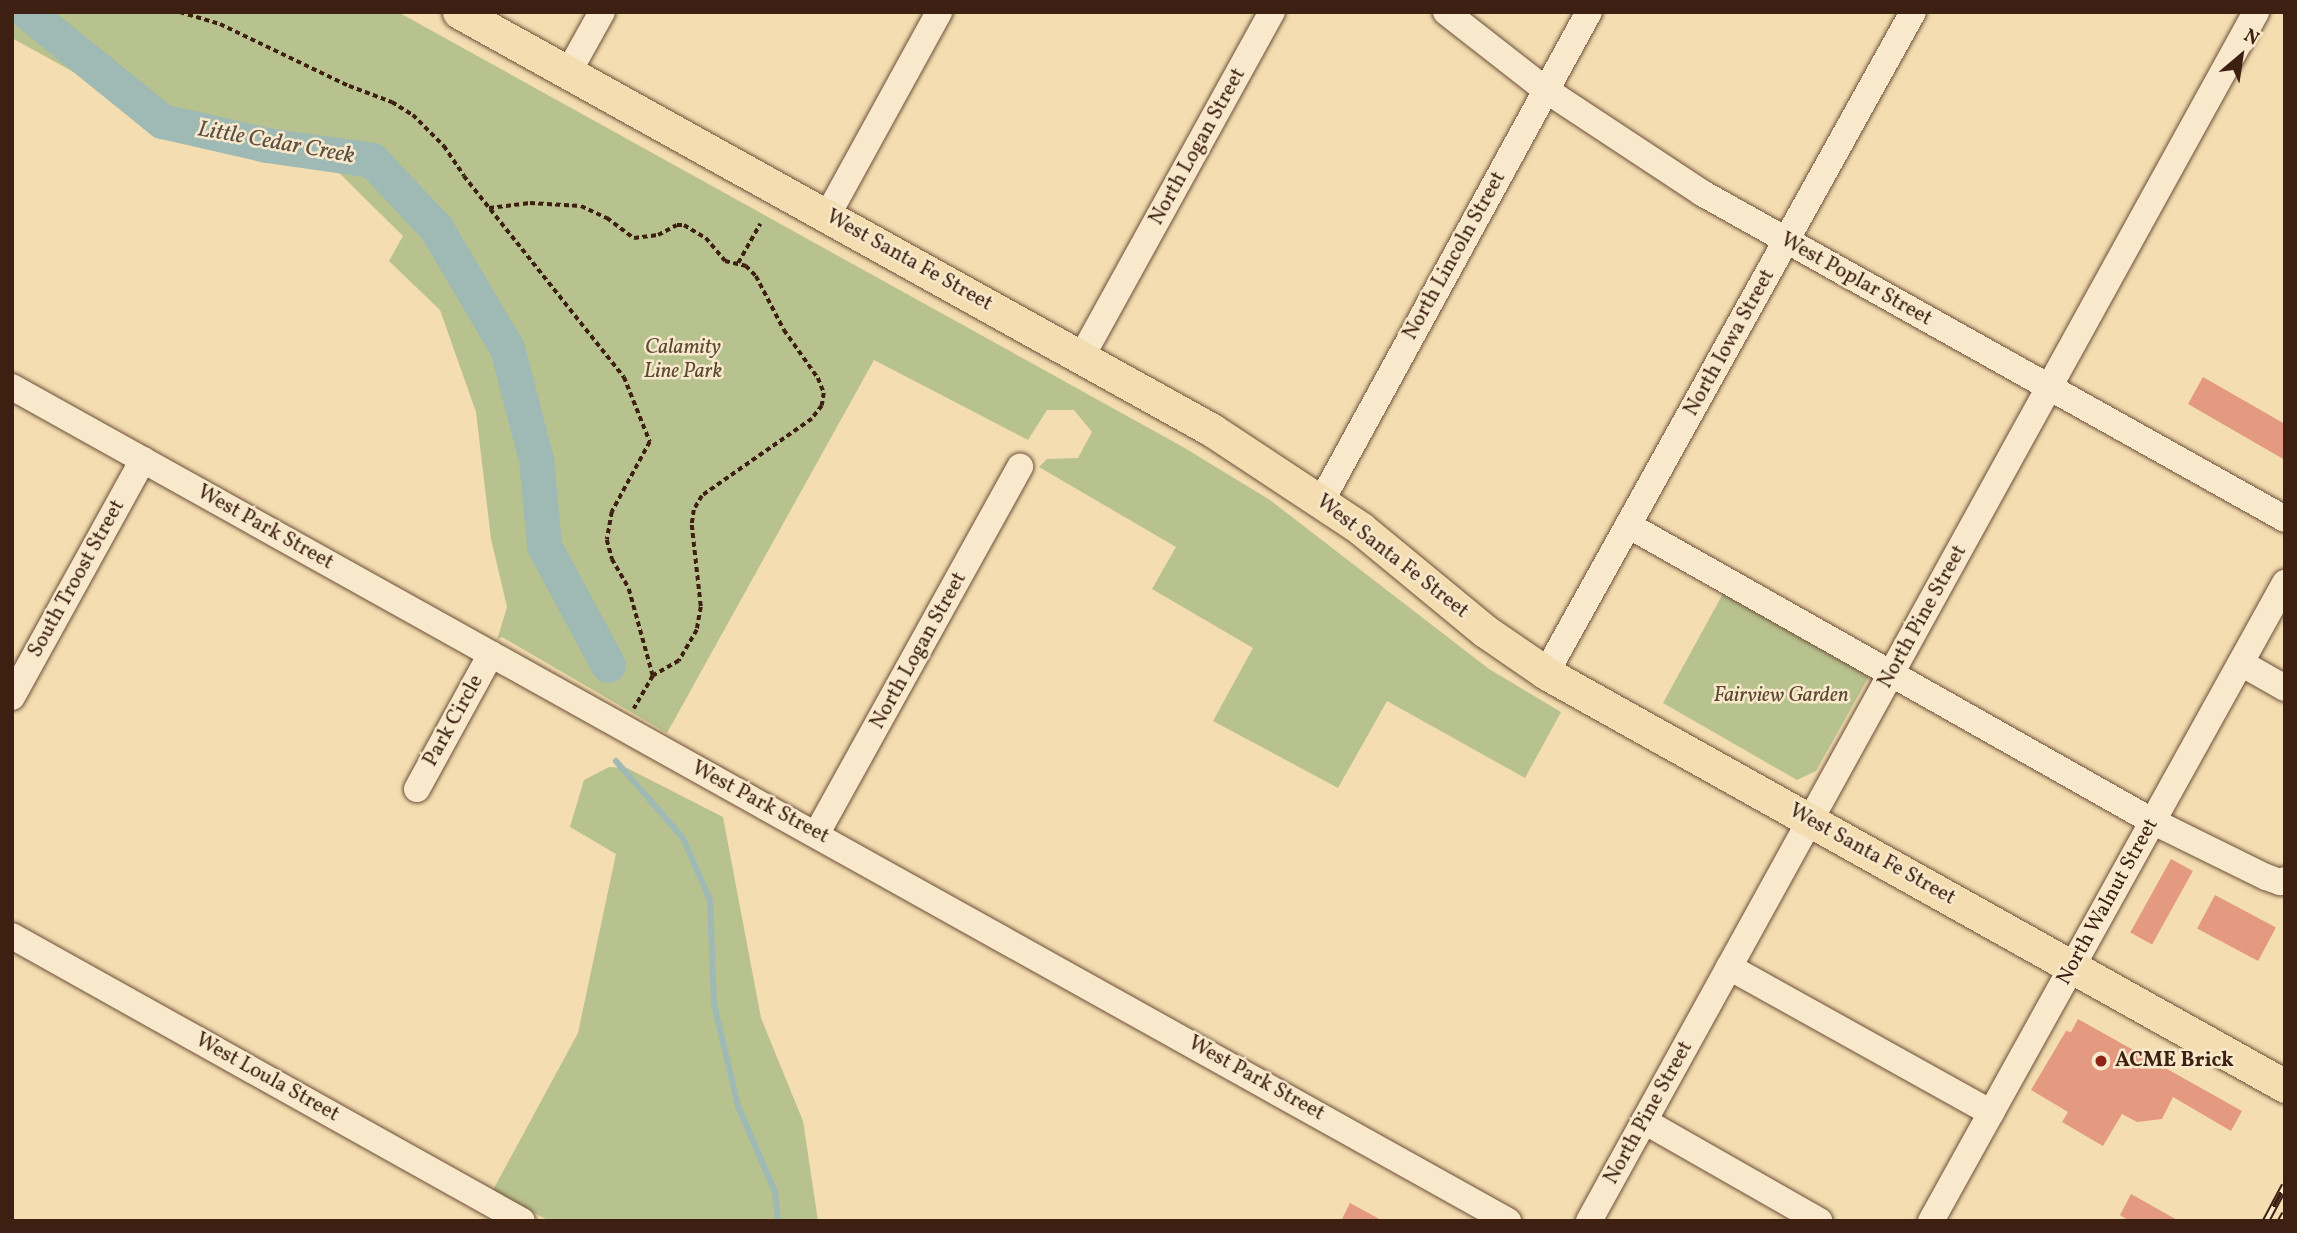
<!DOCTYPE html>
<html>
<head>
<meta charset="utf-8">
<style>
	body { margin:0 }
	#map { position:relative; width:2297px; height:1233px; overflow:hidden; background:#f4ddb0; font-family:Vollkorn,serif }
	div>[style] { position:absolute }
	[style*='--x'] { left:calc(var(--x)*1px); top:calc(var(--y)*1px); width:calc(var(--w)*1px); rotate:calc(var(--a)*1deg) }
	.green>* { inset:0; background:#b8c28e }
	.stream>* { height:6px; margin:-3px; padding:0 3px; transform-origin:3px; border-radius:3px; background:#9fbab5 }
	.river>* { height:35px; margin:-17.5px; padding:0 17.5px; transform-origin:17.5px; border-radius:17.5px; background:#9fbab5 }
	.building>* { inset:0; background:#e39a81; transform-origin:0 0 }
	.path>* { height:3.5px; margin-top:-1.75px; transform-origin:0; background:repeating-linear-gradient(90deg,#3e2012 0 5px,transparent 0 8.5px) }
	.roads { filter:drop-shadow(0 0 2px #6c4f3a) drop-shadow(0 0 2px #6c4f3a) }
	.minor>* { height:26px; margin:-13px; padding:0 13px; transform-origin:13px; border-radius:13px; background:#f8e9cc }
	.major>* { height:33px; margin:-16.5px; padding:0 16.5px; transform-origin:16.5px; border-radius:16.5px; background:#f4ddb0 }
	.rail>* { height:8px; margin-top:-4px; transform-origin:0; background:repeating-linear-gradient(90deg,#f8e9cc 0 16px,#3e2012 0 32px); box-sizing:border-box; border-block:2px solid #3e2012 }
	.dots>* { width:19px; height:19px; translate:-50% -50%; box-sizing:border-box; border:4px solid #f8e9cc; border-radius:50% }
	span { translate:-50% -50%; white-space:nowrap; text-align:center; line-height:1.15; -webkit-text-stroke:5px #f8e9cc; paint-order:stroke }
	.street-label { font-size:21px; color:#3e2012 }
	.park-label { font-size:21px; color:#5c4831; font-style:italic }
	.poi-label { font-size:21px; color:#3e2012; font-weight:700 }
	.left { translate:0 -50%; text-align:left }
	.water-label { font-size:23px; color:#5b4e43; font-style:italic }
	.frame { position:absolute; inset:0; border:14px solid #3e2012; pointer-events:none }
	.north { position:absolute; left:2206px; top:21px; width:70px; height:70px; -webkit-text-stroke:5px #f8e9cc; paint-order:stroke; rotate:29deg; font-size:19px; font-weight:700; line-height:28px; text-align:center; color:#3e2012 }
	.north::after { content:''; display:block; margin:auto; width:24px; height:32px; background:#3e2012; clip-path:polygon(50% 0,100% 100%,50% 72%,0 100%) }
</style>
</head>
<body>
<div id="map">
	<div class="green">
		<div style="clip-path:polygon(12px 12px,398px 12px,1183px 447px,1270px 500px,1489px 669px,1561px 712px,1525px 778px,1387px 701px,1338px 788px,1213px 721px,1253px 648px,1152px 589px,1176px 547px,1039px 467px,1047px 459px,1078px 458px,1092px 432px,1074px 410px,1047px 410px,1028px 440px,874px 360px,667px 733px,502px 637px,497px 640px,507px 607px,491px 539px,476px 412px,440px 310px,389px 261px,403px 236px,319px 153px,267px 145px,162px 121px,12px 38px)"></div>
		<div style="clip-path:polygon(1725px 590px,1872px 671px,1816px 771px,1797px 780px,1663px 703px)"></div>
		<div style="clip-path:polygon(609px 767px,627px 768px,723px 817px,761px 1018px,803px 1121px,818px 1221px,549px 1221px,493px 1190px,578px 1033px,616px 854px,570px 827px,584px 780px)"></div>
	</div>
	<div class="stream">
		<div style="--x:616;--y:761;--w:102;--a:49"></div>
		<div style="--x:683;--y:838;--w:68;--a:66.5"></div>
		<div style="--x:710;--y:900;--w:104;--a:87.8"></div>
		<div style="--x:714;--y:1004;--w:105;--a:76.8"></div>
		<div style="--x:738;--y:1106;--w:94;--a:66.7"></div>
		<div style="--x:775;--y:1192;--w:29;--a:84"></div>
	</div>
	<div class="river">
		<div style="--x:27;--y:12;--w:174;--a:38.9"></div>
		<div style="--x:162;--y:121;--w:108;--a:12.9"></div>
		<div style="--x:267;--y:145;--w:106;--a:8.1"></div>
		<div style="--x:372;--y:160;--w:93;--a:46.7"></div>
		<div style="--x:436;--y:228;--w:139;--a:59.4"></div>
		<div style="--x:507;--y:348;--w:115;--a:75.4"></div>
		<div style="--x:536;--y:459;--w:87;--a:84.7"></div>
		<div style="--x:544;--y:546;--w:135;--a:61.7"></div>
	</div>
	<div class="building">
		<div style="clip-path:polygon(2203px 377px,2285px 424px,2285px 460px,2188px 404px)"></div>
		<div style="left:2171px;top:859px;width:25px;height:84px;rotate:29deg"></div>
		<div style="left:2215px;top:895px;width:69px;height:38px;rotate:28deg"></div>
		<div style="clip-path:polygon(2078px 1019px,2242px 1111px,2231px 1131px,2173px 1097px,2162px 1119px,2137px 1122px,2122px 1114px,2103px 1146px,2062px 1122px,2068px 1112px,2031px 1090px,2066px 1031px,2071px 1032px)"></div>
		<div style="clip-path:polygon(2131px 1194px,2179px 1221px,2129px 1221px,2120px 1215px)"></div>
		<div style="clip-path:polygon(1350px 1203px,1383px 1221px,1341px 1221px)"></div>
	</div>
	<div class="path">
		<div style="--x:180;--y:12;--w:42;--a:16.7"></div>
		<div style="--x:220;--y:24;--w:143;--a:25.7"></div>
		<div style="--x:349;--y:86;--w:46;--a:20.4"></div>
		<div style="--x:392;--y:102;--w:25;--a:32"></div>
		<div style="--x:413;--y:115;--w:44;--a:45"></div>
		<div style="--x:444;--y:146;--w:36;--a:56"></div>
		<div style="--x:464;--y:176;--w:257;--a:51.5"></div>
		<div style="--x:624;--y:377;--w:70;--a:68.2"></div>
		<div style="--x:650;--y:442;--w:80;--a:118.5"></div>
		<div style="--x:612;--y:512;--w:28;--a:100"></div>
		<div style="--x:607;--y:540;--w:20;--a:75"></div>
		<div style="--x:612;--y:559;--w:34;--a:60"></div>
		<div style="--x:629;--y:589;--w:90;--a:74.6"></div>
		<div style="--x:653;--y:676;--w:38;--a:120"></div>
		<div style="--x:489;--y:208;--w:41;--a:-7"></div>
		<div style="--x:530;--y:203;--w:51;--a:3.4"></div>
		<div style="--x:581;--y:206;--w:29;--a:25"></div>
		<div style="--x:607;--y:218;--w:34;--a:37"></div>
		<div style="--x:634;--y:238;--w:24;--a:-7"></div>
		<div style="--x:658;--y:235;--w:21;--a:-28"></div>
		<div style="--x:677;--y:225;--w:7;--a:0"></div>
		<div style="--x:684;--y:225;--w:26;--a:31"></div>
		<div style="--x:706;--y:238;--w:30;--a:50"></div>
		<div style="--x:725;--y:261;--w:22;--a:13"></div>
		<div style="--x:746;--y:266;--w:14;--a:45"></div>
		<div style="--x:756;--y:276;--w:61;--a:62.6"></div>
		<div style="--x:784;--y:330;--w:59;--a:54.7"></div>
		<div style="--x:818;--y:378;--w:16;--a:68"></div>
		<div style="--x:824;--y:393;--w:13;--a:99"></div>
		<div style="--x:822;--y:406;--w:16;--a:128"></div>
		<div style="--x:812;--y:419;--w:134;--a:145"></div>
		<div style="--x:702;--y:496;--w:16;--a:120"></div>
		<div style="--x:694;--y:510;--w:15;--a:98"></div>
		<div style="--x:692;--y:525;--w:82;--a:83.7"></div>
		<div style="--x:701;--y:607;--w:23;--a:100"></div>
		<div style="--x:697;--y:630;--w:36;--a:120"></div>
		<div style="--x:679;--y:661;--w:30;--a:150"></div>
		<div style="--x:738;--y:263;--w:45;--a:-60.6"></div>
	</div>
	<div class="roads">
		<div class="minor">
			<div style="--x:1446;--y:12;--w:127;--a:38"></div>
			<div style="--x:1546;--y:90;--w:187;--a:33.4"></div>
			<div style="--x:1702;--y:193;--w:668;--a:29.21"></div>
			<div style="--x:568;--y:73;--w:70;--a:-60.9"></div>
			<div style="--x:827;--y:216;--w:233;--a:-61.2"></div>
			<div style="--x:1082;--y:356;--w:393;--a:-61.1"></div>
			<div style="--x:12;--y:387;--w:1713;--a:29.14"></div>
			<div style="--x:1322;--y:500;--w:556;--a:-61.32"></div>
			<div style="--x:1628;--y:525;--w:602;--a:29.46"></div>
			<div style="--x:2152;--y:821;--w:127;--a:26.2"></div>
			<div style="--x:2266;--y:877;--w:15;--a:20"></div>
			<div style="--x:2280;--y:882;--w:5;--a:-22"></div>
			<div style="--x:2241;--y:663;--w:51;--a:29.6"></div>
			<div style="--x:1546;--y:673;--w:756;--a:-60.96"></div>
			<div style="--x:12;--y:697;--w:271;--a:-61.1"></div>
			<div style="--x:417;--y:789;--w:154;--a:-61.3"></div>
			<div style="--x:817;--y:833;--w:419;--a:-61"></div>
			<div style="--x:12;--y:936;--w:584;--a:29.2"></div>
			<div style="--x:1729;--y:967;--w:300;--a:29.1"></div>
			<div style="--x:1644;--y:1121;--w:202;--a:29.7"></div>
			<div style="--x:1589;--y:1221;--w:1381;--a:-61.11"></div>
			<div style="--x:1931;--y:1221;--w:730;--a:-60.98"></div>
		</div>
		<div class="major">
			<div style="--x:459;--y:12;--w:861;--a:29.04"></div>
			<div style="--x:1212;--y:430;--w:178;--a:33.5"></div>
			<div style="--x:1360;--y:528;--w:162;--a:39.5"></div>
			<div style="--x:1485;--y:631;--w:74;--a:34.5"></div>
			<div style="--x:1546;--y:673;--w:847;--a:29.2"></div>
		</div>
	</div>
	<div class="rail">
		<div style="--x:2266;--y:1221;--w:40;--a:-62"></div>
		<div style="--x:2281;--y:1221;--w:8;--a:-60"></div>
	</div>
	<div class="dots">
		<div style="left:2101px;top:1061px;background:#8f2418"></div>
	</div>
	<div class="street-label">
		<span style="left:1198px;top:147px;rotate:-61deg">North Logan Street</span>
		<span style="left:1455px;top:256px;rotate:-61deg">North Lincoln Street</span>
		<span style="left:909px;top:261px;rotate:29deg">West Santa Fe Street</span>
		<span style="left:1856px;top:280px;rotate:29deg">West Poplar Street</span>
		<span style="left:1730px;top:343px;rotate:-61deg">North Iowa Street</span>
		<span style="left:265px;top:528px;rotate:29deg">West Park Street</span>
		<span style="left:1392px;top:557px;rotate:38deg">West Santa Fe Street</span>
		<span style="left:77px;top:579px;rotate:-61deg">South Troost Street</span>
		<span style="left:1923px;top:617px;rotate:-61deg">North Pine Street</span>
		<span style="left:919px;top:651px;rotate:-61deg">North Logan Street</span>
		<span style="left:454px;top:721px;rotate:-61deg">Park Circle</span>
		<span style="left:760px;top:803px;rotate:28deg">West Park Street</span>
		<span style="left:1872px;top:855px;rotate:29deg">West Santa Fe Street</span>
		<span style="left:2108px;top:902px;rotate:-61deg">North Walnut Street</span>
		<span style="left:267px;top:1078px;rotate:29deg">West Loula Street</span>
		<span style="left:1256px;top:1079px;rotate:29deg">West Park Street</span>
		<span style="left:1649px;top:1113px;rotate:-61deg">North Pine Street</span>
	</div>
	<div class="park-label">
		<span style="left:683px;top:360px">Calamity<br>Line Park</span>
		<span style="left:1781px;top:696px">Fairview Garden</span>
	</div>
	<div class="poi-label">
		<span class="left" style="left:2115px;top:1061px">ACME Brick</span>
	</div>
	<div class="water-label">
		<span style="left:276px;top:143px;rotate:10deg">Little Cedar Creek</span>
	</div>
	<div class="frame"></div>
	<div class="north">N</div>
</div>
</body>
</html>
